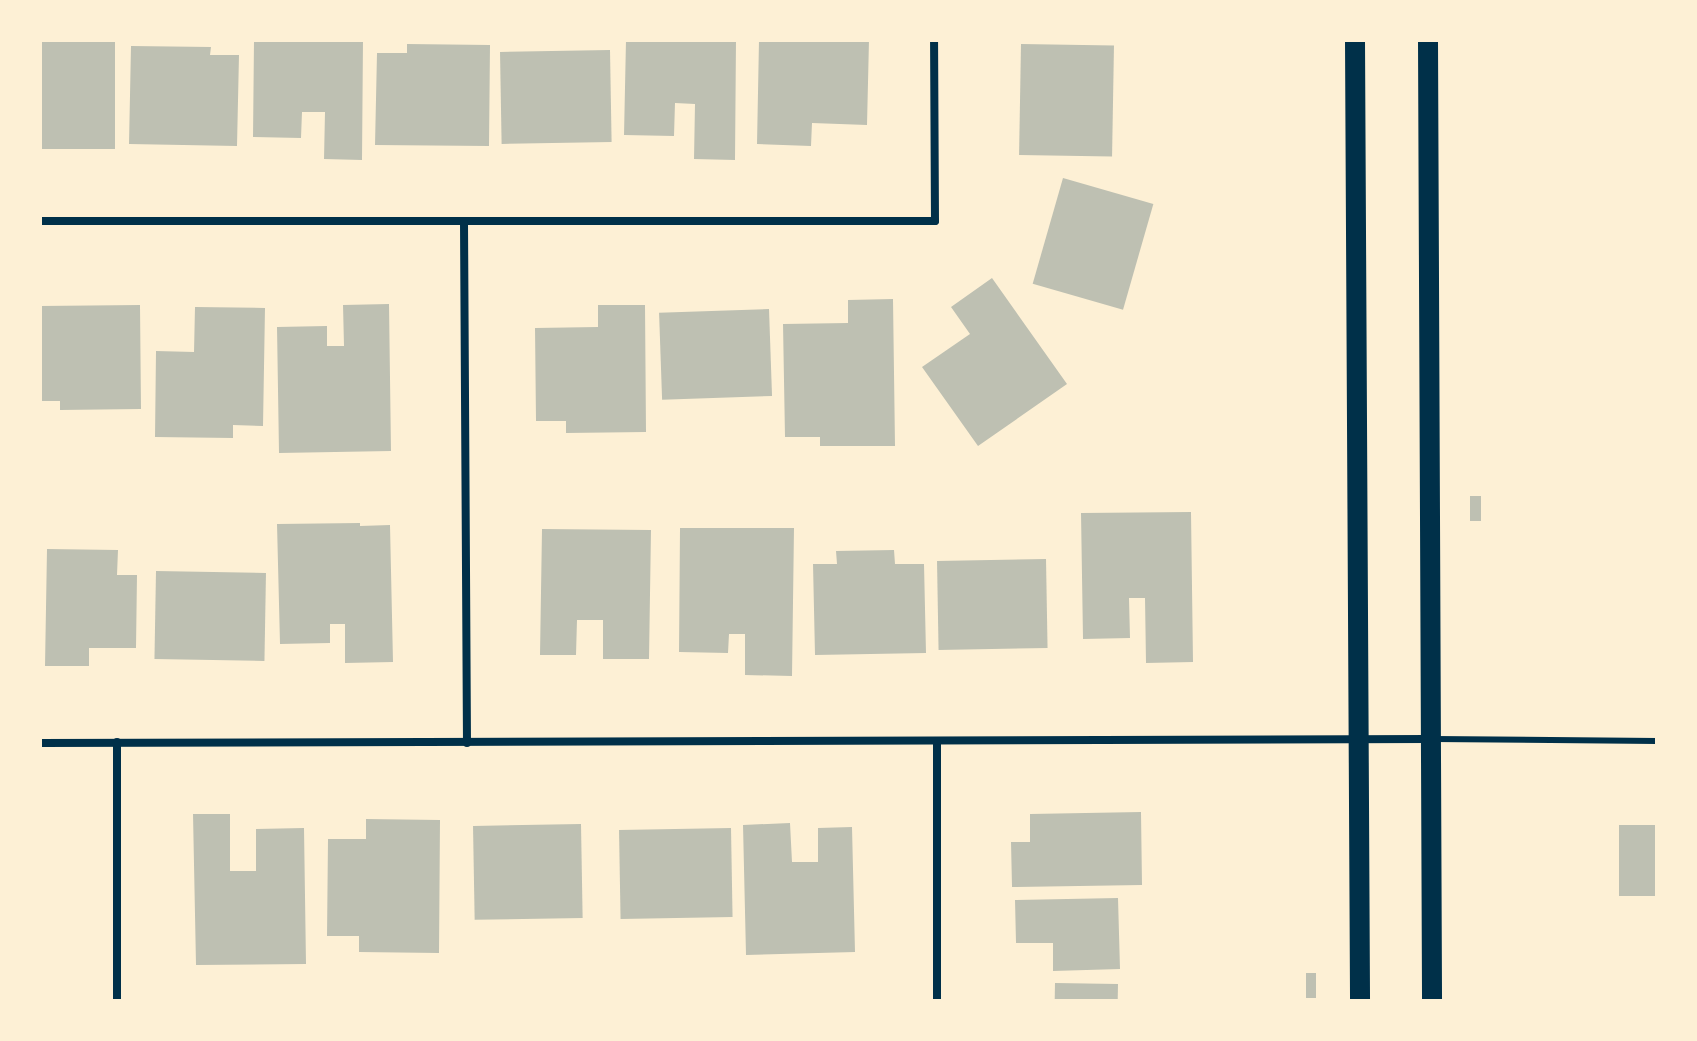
<!DOCTYPE html>
<html>
<head>
<meta charset="utf-8">
<style>
	body { margin:0 }
	#map { position:relative; width:1697px; height:1041px; overflow:hidden; background:#fdf0d5; font-family:Lato,sans-serif }
	div>[style] { position:absolute }
	[style*='--x'] { left:calc(var(--x)*1px); top:calc(var(--y)*1px); width:calc(var(--w)*1px); rotate:calc(var(--a)*1deg) }
	.building>* { inset:0; background:#bec0b2; transform-origin:0 0 }
	.service>* { height:6px; margin:-3px; padding:0 3px; transform-origin:3px; border-radius:3px; background:#003049 }
	.minor>* { height:8px; margin:-4px; padding:0 4px; transform-origin:4px; border-radius:4px; background:#003049 }
	.primary>* { height:20px; margin:-10px; padding:0 10px; transform-origin:10px; border-radius:10px; background:#003049 }
	span { translate:-50% -50%; white-space:nowrap; text-align:center; line-height:1.15; -webkit-text-stroke:6px #fdf0d5; paint-order:stroke }
	.frame { position:absolute; inset:0; border:42px solid #fdf0d5; pointer-events:none }
</style>
</head>
<body>
<div id="map">
	<div class="building">
		<div style="left:40px;top:40px;width:75px;height:109px"></div>
		<div style="clip-path:polygon(254px 40px,363px 40px,362px 160px,324px 159px,325px 112px,302px 112px,301px 138px,253px 137px)"></div>
		<div style="clip-path:polygon(626px 40px,736px 40px,735px 160px,694px 159px,695px 104px,675px 103px,674px 136px,624px 135px)"></div>
		<div style="clip-path:polygon(759px 40px,869px 40px,867px 125px,812px 123px,811px 146px,757px 144px)"></div>
		<div style="clip-path:polygon(407px 44px,490px 45px,489px 146px,375px 145px,377px 53px,407px 53px)"></div>
		<div style="left:1021px;top:44px;width:93px;height:111px;rotate:1deg"></div>
		<div style="clip-path:polygon(131px 46px,211px 47px,210px 55px,239px 55px,237px 146px,129px 144px)"></div>
		<div style="left:610px;top:50px;width:92px;height:110px;rotate:89deg"></div>
		<div style="left:1063px;top:178px;width:94px;height:110px;rotate:16deg"></div>
		<div style="clip-path:polygon(992px 278px,1067px 384px,978px 446px,922px 367px,970px 334px,951px 307px)"></div>
		<div style="clip-path:polygon(893px 299px,895px 446px,820px 446px,820px 437px,785px 437px,783px 324px,848px 323px,848px 300px)"></div>
		<div style="clip-path:polygon(389px 304px,391px 451px,279px 453px,277px 327px,327px 326px,327px 346px,344px 346px,343px 305px)"></div>
		<div style="clip-path:polygon(140px 305px,141px 409px,60px 410px,60px 401px,40px 401px,40px 306px)"></div>
		<div style="clip-path:polygon(598px 305px,645px 305px,646px 432px,566px 433px,566px 421px,536px 421px,535px 328px,598px 327px)"></div>
		<div style="clip-path:polygon(195px 307px,265px 308px,263px 426px,233px 425px,233px 438px,155px 437px,156px 351px,194px 352px)"></div>
		<div style="left:769px;top:309px;width:87px;height:110px;rotate:88deg"></div>
		<div style="left:1470px;top:496px;width:11px;height:25px"></div>
		<div style="clip-path:polygon(1191px 512px,1193px 662px,1146px 663px,1145px 598px,1129px 598px,1130px 638px,1083px 639px,1081px 513px)"></div>
		<div style="clip-path:polygon(360px 523px,360px 526px,390px 525px,393px 662px,345px 663px,345px 624px,330px 624px,330px 643px,280px 644px,277px 524px)"></div>
		<div style="clip-path:polygon(680px 528px,794px 528px,792px 676px,745px 675px,745px 634px,729px 634px,728px 653px,679px 652px)"></div>
		<div style="clip-path:polygon(542px 529px,651px 530px,649px 659px,603px 659px,603px 620px,577px 620px,576px 655px,540px 655px)"></div>
		<div style="clip-path:polygon(47px 549px,118px 550px,117px 575px,137px 575px,136px 648px,89px 648px,89px 666px,45px 666px)"></div>
		<div style="clip-path:polygon(894px 550px,895px 564px,924px 564px,926px 653px,815px 655px,813px 564px,837px 564px,836px 551px)"></div>
		<div style="left:1046px;top:559px;width:89px;height:109px;rotate:89deg"></div>
		<div style="left:156px;top:571px;width:110px;height:88px;rotate:1deg"></div>
		<div style="clip-path:polygon(1141px 812px,1142px 885px,1012px 887px,1011px 842px,1030px 842px,1030px 814px)"></div>
		<div style="clip-path:polygon(193px 814px,230px 814px,230px 871px,256px 871px,256px 829px,304px 828px,306px 964px,196px 965px)"></div>
		<div style="clip-path:polygon(366px 819px,440px 820px,439px 953px,359px 952px,359px 936px,327px 936px,328px 839px,366px 839px)"></div>
		<div style="clip-path:polygon(790px 823px,792px 862px,818px 862px,818px 828px,852px 827px,855px 952px,746px 955px,743px 825px)"></div>
		<div style="left:581px;top:824px;width:94px;height:108px;rotate:89deg"></div>
		<div style="left:1657px;top:825px;width:71px;height:38px;rotate:90deg"></div>
		<div style="left:731px;top:828px;width:89px;height:112px;rotate:89deg"></div>
		<div style="clip-path:polygon(1118px 898px,1120px 969px,1053px 971px,1053px 943px,1016px 943px,1015px 900px)"></div>
		<div style="left:1306px;top:973px;width:10px;height:25px"></div>
		<div style="left:1055px;top:983px;width:63px;height:18px;rotate:1deg"></div>
	</div>
	<div class="service">
		<div style="--x:1434;--y:739;--w:223;--a:0.5"></div>
	</div>
	<div class="minor">
		<div style="--x:40;--y:221;--w:895;--a:0"></div>
		<div style="--x:935;--y:221;--w:181;--a:-90.3"></div>
		<div style="--x:464;--y:222;--w:521;--a:89.67"></div>
		<div style="--x:937;--y:741;--w:260;--a:90"></div>
		<div style="--x:40;--y:743;--w:1389;--a:-0.16"></div>
		<div style="--x:117;--y:1001;--w:259;--a:-90"></div>
	</div>
	<div class="primary">
		<div style="--x:1355;--y:40;--w:961;--a:89.7"></div>
		<div style="--x:1428;--y:40;--w:961;--a:89.76"></div>
	</div>
	<div class="frame"></div>
</div>
</body>
</html>
